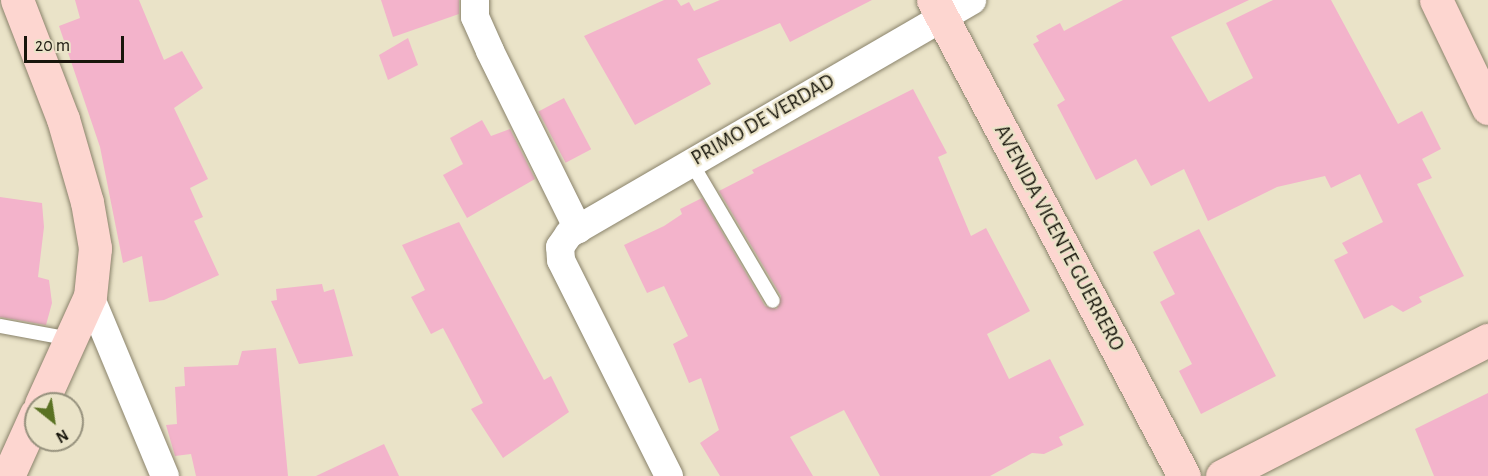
<!DOCTYPE html>
<html>
<head>
<meta charset="utf-8">
<style>
	body { margin:0 }
	#map { position:relative; width:1488px; height:476px; overflow:hidden; background:#eae3c8; font-family:"Alegreya Sans",sans-serif }
	div>[style] { position:absolute }
	[style*='--x'] { left:calc(var(--x)*1px); top:calc(var(--y)*1px); width:calc(var(--w)*1px); rotate:calc(var(--a)*1deg) }
	.building>* { inset:0; background:#f3b3cb; transform-origin:0 0 }
	.roads { filter:drop-shadow(0 0 2px #8a836b) drop-shadow(0 0 2px #8a836b) }
	.lane>* { height:14px; margin:-7px; padding:0 7px; transform-origin:7px; border-radius:7px; background:#fff }
	.street>* { height:28px; margin:-14px; padding:0 14px; transform-origin:14px; border-radius:14px; background:#fff }
	.secondary>* { height:33px; margin:-16.5px; padding:0 16.5px; transform-origin:16.5px; border-radius:16.5px; background:#fdd6d0 }
	span { translate:-50% -50%; white-space:nowrap; text-align:center; line-height:1.15; -webkit-text-stroke:4.5px #eae3c8; paint-order:stroke }
	.street-label { font-size:21px; color:#18160c }
	.north { position:absolute; left:24px; top:392px; width:60px; height:60px; box-sizing:border-box; background:#eae3c8; border:2px solid #96917d; border-radius:50%; rotate:150deg; font-size:16px; font-weight:700; line-height:24px; text-align:center; color:#18160c }
	.north::after { content:''; display:block; margin:auto; width:21px; height:27px; background:#5a7223; clip-path:polygon(50% 0,100% 100%,50% 72%,0 100%) }
	.scale { position:absolute; left:24px; top:36px; width:100px; height:27px; box-sizing:border-box; border:3px solid #18160c; border-top:0; padding-left:8px; font-size:18px; line-height:21px; white-space:nowrap; color:#18160c; -webkit-text-stroke:4px #eae3c8; paint-order:stroke }
</style>
</head>
<body>
<div id="map">
	<div class="building">
		<div style="clip-path:polygon(75px 0,139px 0,164px 60px,182px 51px,203px 88px,174px 108px,208px 179px,190px 188px,203px 217px,194px 221px,219px 275px,164px 300px,149px 302px,142px 256px,123px 263px,100px 147px,59px 26px,80px 18px)"></div>
		<div style="clip-path:polygon(381px 0,459px 0,459px 14px,393px 37px)"></div>
		<div style="clip-path:polygon(664px 0,677px 0,681px 6px,689px 2px,694px 11px,720px 0,872px 0,790px 42px,780px 23px,697px 59px,711px 84px,635px 125px,584px 36px)"></div>
		<div style="clip-path:polygon(1123px 0,1249px 0,1171px 37px,1209px 102px,1253px 78px,1226px 23px,1273px 0,1331px 0,1398px 124px,1422px 111px,1441px 149px,1422px 159px,1432px 178px,1417px 184px,1464px 276px,1419px 297px,1422px 302px,1403px 312px,1392px 305px,1364px 319px,1334px 260px,1348px 253px,1342px 243px,1383px 222px,1360px 174px,1331px 188px,1325px 176px,1277px 187px,1208px 221px,1184px 169px,1151px 186px,1136px 159px,1096px 180px,1057px 105px,1065px 100px,1033px 44px,1039px 41px,1036px 36px,1060px 23px,1064px 31px)"></div>
		<div style="clip-path:polygon(408px 38px,418px 65px,388px 80px,379px 55px)"></div>
		<div style="clip-path:polygon(913px 89px,947px 153px,938px 157px,971px 236px,986px 228px,1030px 311px,987px 334px,1009px 379px,1050px 359px,1084px 425px,1059px 437px,1063px 445px,1044px 454px,1032px 453px,990px 476px,880px 476px,844px 410px,790px 437px,813px 476px,720px 476px,700px 443px,719px 430px,701px 378px,689px 383px,673px 344px,688px 336px,664px 286px,647px 293px,624px 245px,664px 226px,682px 214px,680px 209px,702px 198px,765px 306px,777px 309px,781px 296px,719px 191px,754px 173px,752px 170px)"></div>
		<div style="left:564px;top:98px;width:58px;height:29px;rotate:62deg"></div>
		<div style="clip-path:polygon(482px 120px,491px 136px,510px 129px,535px 179px,467px 218px,443px 175px,463px 164px,450px 138px)"></div>
		<div style="clip-path:polygon(0 197px,42px 203px,44px 227px,38px 277px,49px 280px,52px 303px,46px 325px,0 317px)"></div>
		<div style="clip-path:polygon(459px 222px,544px 380px,551px 376px,569px 412px,503px 458px,471px 409px,483px 403px,443px 328px,431px 334px,411px 297px,425px 290px,402px 245px)"></div>
		<div style="clip-path:polygon(1199px 229px,1276px 376px,1201px 414px,1179px 371px,1192px 364px,1160px 302px,1175px 294px,1153px 252px)"></div>
		<div style="clip-path:polygon(322px 284px,324px 292px,334px 289px,353px 356px,299px 364px,271px 301px,277px 300px,276px 289px)"></div>
		<div style="clip-path:polygon(276px 348px,288px 476px,196px 476px,191px 454px,175px 456px,166px 425px,177px 424px,175px 387px,185px 386px,184px 367px,238px 365px,242px 351px)"></div>
		<div style="clip-path:polygon(1488px 393px,1488px 476px,1434px 476px,1415px 429px)"></div>
		<div style="clip-path:polygon(384px 444px,399px 476px,316px 476px)"></div>
	</div>
	<div class="roads">
		<div class="lane">
			<div style="--x:691;--y:162;--w:161;--a:59.5"></div>
			<div style="--x:0;--y:326;--w:71;--a:10.5"></div>
		</div>
		<div class="street">
			<div style="--x:475;--y:0;--w:17;--a:90"></div>
			<div style="--x:475;--y:17;--w:37;--a:66"></div>
			<div style="--x:490;--y:51;--w:199;--a:63.7"></div>
			<div style="--x:90;--y:296;--w:195;--a:67.4"></div>
			<div style="--x:669;--y:476;--w:241;--a:-116.6"></div>
			<div style="--x:561;--y:260;--w:13;--a:-94"></div>
			<div style="--x:560;--y:247;--w:16;--a:-55"></div>
			<div style="--x:569;--y:234;--w:466;--a:-30.1"></div>
		</div>
		<div class="secondary">
			<div style="--x:17;--y:0;--w:128;--a:68.9"></div>
			<div style="--x:63;--y:119;--w:86;--a:73.9"></div>
			<div style="--x:87;--y:202;--w:47;--a:80.1"></div>
			<div style="--x:95;--y:248;--w:48;--a:95.9"></div>
			<div style="--x:90;--y:296;--w:119;--a:114.4"></div>
			<div style="--x:933;--y:0;--w:538;--a:62.2"></div>
			<div style="--x:1436;--y:0;--w:120;--a:64.3"></div>
			<div style="--x:8;--y:476;--w:68;--a:-65.7"></div>
			<div style="--x:1222;--y:476;--w:299;--a:-27.1"></div>
		</div>
	</div>
	<div class="street-label">
		<span style="left:763px;top:120px;rotate:-30deg">PRIMO DE VERDAD</span>
		<span style="left:1059px;top:238px;rotate:62deg">AVENIDA VICENTE GUERRERO</span>
	</div>
	<div class="north">N</div>
	<div class="scale">20 m</div>
</div>
</body>
</html>
